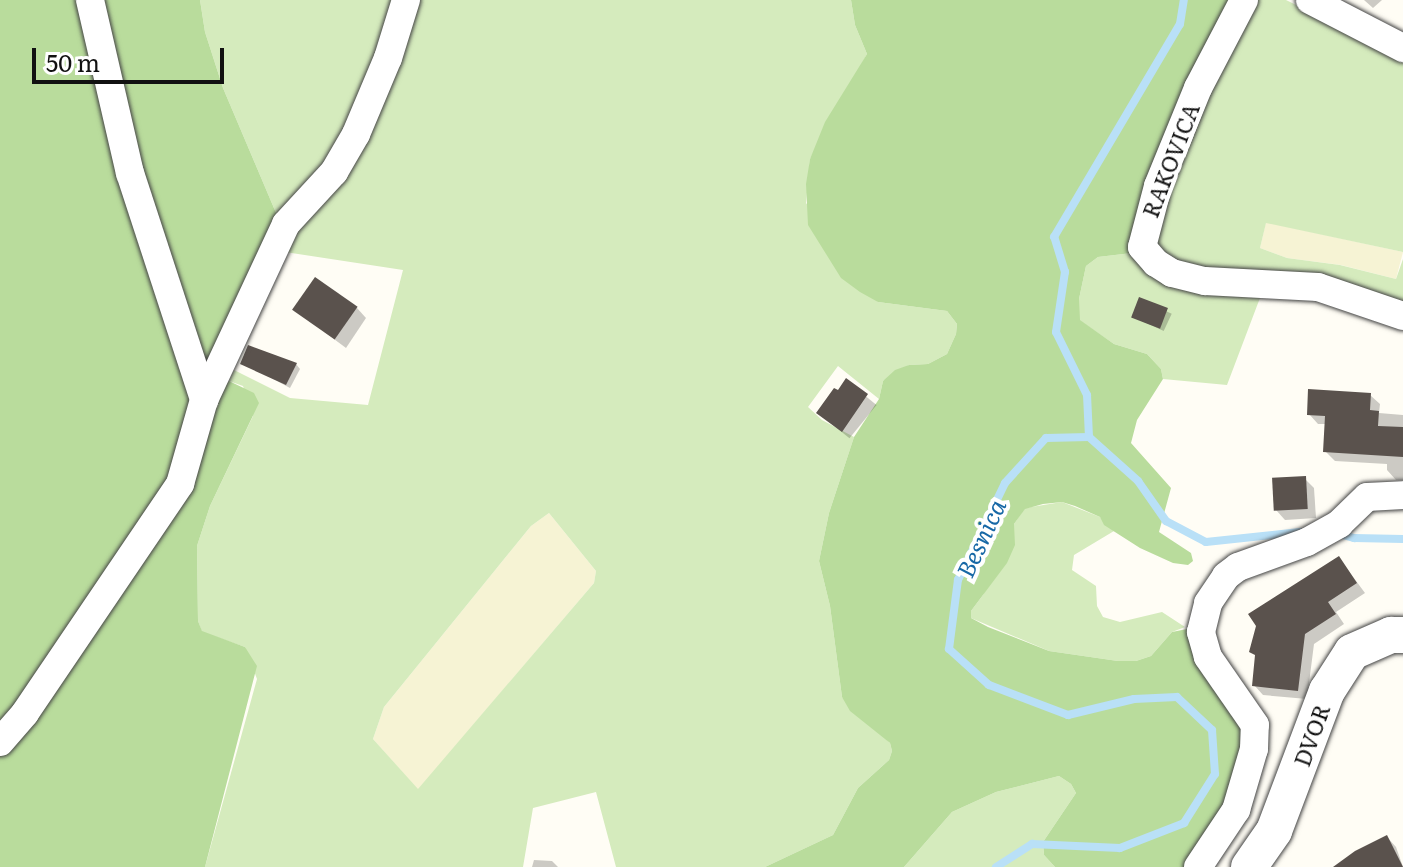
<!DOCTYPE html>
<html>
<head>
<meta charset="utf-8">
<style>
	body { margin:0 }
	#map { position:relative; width:1403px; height:867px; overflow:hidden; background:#fffdf5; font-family:Literata,serif }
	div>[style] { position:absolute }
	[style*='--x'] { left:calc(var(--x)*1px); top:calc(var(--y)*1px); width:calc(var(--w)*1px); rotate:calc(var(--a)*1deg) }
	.farmland>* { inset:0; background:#f6f3d4 }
	.green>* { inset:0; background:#d5ebbd }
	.forest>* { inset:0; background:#b9dc9c }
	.shadow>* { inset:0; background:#0003; transform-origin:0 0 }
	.stream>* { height:8px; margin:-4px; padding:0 4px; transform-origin:4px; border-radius:4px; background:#b9e0f7 }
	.building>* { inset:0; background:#5a524d; transform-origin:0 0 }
	.roads { filter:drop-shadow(0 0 2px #444) drop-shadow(0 0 2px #444) }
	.minor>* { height:28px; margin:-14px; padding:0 14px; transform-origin:14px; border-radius:14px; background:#fff }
	.tertiary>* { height:36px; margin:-18px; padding:0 18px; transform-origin:18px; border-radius:18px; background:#fff }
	span { translate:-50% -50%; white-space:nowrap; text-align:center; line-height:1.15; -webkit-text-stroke:8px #fff; paint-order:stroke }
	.street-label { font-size:22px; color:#111 }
	.water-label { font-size:24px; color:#1768a6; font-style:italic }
	.scale { position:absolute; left:32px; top:48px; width:192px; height:36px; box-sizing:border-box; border:4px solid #111; border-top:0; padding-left:10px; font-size:24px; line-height:28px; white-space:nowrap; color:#111; -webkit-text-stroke:6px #fff; paint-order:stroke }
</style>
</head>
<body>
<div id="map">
	<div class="farmland">
		<div style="clip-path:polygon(1266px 222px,1403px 252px,1396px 279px,1341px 265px,1287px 258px,1260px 248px)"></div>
		<div style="clip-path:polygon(549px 513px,596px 571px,594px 583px,418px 790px,373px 739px,384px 707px,531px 526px)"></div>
	</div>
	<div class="green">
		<div style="clip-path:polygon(200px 0,400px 0,348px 133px,279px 220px,223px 88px,205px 32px)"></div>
		<div style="clip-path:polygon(evenodd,411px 0,851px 0,855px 25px,867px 54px,810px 159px,806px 203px,878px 302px,947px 311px,957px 324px,956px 334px,947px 354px,928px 364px,909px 365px,883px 381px,879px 399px,838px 366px,808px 407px,822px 420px,854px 437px,829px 513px,819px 561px,830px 606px,842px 697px,890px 743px,892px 751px,889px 760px,858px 788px,833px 835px,765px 867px,616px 867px,596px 792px,533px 808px,523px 867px,205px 867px,257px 679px,245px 647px,202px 632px,198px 621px,197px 546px,210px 506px,253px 416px,243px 386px,229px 381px,234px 370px,290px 398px,368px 405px,403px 270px,285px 252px,411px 0,549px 513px,596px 571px,594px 583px,418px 789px,373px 739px,384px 707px,531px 526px,549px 513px)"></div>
		<div style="clip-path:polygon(1257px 0,1286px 0,1403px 58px,1403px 252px,1266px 223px,1260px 248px,1287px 258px,1340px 265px,1396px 279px,1403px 259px,1403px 307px,1202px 273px,1158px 255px,1152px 231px,1202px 97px)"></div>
		<div style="clip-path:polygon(1132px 253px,1263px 290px,1227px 385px,1163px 379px,1161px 369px,1147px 354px,1114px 344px,1079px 320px,1079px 299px,1086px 266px,1098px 257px)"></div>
		<div style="clip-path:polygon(1062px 502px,1100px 517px,1114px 531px,1074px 555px,1072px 570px,1096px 586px,1097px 606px,1103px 617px,1120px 622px,1162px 612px,1185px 627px,1172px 632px,1151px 656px,1136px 661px,1118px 661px,1049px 651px,971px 618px,971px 611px,983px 595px,1014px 524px,1025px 508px)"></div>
		<div style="clip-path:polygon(1059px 776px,1071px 784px,1076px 793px,1043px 842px,1044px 855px,1055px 867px,904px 867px,952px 812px,996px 792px)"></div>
	</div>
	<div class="forest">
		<div style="clip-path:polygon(0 0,200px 0,205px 32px,223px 88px,279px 220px,213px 398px,229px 381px,254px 393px,259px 403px,210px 506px,197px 546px,198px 621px,202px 631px,245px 647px,257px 666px,205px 867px,0 867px)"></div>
		<div style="clip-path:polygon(851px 0,1237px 0,1132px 253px,1098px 257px,1086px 266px,1079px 299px,1080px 320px,1114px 344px,1147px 354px,1161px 369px,1163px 379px,1137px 420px,1131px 443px,1171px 488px,1159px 532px,1191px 553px,1193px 561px,1188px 565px,1173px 563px,1140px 548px,1104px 525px,1100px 517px,1075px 506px,1062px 502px,1043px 504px,1025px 509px,1014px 524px,1015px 545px,1007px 563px,971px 611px,971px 618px,988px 627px,1049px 651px,1118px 661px,1136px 661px,1151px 656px,1172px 632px,1192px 628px,1243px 710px,1243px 774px,1191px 867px,1055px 867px,1044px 855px,1043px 842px,1076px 793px,1071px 784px,1059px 776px,996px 792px,952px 812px,904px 867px,765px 867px,833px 835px,858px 788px,889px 760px,892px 751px,890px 743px,850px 711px,842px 697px,830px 606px,819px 561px,829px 513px,854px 437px,879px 399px,883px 381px,895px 370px,909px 365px,928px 364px,947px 354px,956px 334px,957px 324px,947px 311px,878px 302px,860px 292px,841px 278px,808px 225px,806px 184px,810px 159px,825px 122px,867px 54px,855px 25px)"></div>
	</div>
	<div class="shadow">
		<div style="clip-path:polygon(1364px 0,1382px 0,1373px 8px)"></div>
		<div style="left:1140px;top:299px;width:35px;height:19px;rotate:25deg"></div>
		<div style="clip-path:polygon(357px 308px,366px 318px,346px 348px,295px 310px)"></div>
		<div style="clip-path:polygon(243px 363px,296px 364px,300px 369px,290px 388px)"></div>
		<div style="left:847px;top:381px;width:38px;height:43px;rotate:39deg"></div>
		<div style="clip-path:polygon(1370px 395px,1380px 404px,1379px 413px,1403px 415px,1403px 480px,1396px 480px,1387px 470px,1387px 464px,1335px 461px,1325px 451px,1327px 424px,1318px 424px,1309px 414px)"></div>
		<div style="clip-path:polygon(1305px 479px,1314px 488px,1316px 518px,1285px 520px,1276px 510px)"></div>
		<div style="clip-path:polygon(1339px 558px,1365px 593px,1336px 612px,1344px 624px,1314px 644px,1307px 699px,1263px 695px,1254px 685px)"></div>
		<div style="clip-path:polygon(1387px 837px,1396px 847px,1403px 867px,1337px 867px)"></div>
		<div style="clip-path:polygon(534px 860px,552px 861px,558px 867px,532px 867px)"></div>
	</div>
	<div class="stream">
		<div style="--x:1089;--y:437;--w:42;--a:-92.7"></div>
		<div style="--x:1087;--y:395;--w:70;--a:-116.2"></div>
		<div style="--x:1056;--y:332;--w:61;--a:-81.5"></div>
		<div style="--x:1065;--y:272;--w:37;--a:-107"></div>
		<div style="--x:1054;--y:237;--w:247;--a:-59.4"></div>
		<div style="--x:1180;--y:24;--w:24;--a:-81"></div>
		<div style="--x:1339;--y:534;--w:16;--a:15"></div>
		<div style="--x:1354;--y:538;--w:49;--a:1.2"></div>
		<div style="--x:996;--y:867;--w:43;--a:-32.6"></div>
		<div style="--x:1032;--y:844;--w:88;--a:2.6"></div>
		<div style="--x:1120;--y:848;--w:69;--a:-21.3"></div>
		<div style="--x:1184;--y:823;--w:58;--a:-57.7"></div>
		<div style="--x:1215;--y:774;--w:44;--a:-93.9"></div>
		<div style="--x:1212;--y:730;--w:48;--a:-136.7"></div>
		<div style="--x:1177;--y:697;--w:43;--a:177.3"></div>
		<div style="--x:1134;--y:699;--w:68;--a:166.4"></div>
		<div style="--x:1068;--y:715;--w:85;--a:-159.2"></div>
		<div style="--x:989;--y:685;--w:54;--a:-138"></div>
		<div style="--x:949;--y:649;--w:70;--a:-82.6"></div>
		<div style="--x:958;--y:580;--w:108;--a:-64.1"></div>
		<div style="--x:1005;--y:483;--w:61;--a:-47.7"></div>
		<div style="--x:1046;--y:438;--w:43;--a:-1.3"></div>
		<div style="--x:1089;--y:437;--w:66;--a:41.9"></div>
		<div style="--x:1138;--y:481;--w:49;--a:55"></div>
		<div style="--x:1166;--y:521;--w:45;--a:27.7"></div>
		<div style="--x:1206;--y:542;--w:94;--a:-6.1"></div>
	</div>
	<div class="building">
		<div style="left:315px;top:277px;width:52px;height:40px;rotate:35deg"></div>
		<div style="left:1139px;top:297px;width:31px;height:22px;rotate:21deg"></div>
		<div style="clip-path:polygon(248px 345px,297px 363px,286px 385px,240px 364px)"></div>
		<div style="clip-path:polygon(846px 378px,868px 394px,842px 432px,816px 413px,834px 388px,838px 390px)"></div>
		<div style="clip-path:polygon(1308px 389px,1371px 393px,1370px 410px,1379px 411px,1378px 426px,1403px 427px,1403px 457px,1323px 452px,1325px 416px,1307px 415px)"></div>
		<div style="left:1306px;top:476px;width:33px;height:34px;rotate:87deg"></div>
		<div style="clip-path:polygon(1339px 556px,1357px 583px,1328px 602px,1336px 614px,1305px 634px,1298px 691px,1252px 686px,1255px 655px,1249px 652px,1256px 626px,1248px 614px)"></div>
		<div style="clip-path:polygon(1387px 835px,1403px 867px,1333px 867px,1355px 851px)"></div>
	</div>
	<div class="roads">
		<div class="minor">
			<div style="--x:90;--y:0;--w:178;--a:77"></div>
			<div style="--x:130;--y:173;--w:239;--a:71.9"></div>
			<div style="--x:1244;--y:0;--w:99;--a:117.6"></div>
			<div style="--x:1198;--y:88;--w:106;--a:112.2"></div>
			<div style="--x:1158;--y:186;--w:63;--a:104.7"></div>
			<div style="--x:1142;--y:247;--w:21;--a:49"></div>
			<div style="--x:1156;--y:263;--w:19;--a:32"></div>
			<div style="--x:1172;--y:273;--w:34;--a:14"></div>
			<div style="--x:1205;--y:281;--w:113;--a:3"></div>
			<div style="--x:1318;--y:287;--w:90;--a:18.8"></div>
			<div style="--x:1310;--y:0;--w:105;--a:27.3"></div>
			<div style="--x:0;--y:742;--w:38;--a:-49"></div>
			<div style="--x:25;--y:713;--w:277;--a:-55.9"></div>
			<div style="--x:180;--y:484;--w:87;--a:-74.1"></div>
			<div style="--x:204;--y:400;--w:194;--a:-65"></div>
			<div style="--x:286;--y:224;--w:71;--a:-47.3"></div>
			<div style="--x:334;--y:172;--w:44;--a:-59.9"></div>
			<div style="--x:356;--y:134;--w:82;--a:-67.2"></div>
			<div style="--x:388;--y:58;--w:61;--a:-72.8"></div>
			<div style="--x:1198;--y:867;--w:69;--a:-56.3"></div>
			<div style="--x:1236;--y:810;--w:64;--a:-73.6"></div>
			<div style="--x:1254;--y:749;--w:24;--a:-88"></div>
			<div style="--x:1255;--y:725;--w:83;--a:-124.7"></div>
			<div style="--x:1208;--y:657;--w:26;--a:-106"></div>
			<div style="--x:1201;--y:632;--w:30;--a:-76"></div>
			<div style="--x:1208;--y:603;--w:32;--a:-56"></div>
			<div style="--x:1226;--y:576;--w:15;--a:-37"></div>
			<div style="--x:1238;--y:567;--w:73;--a:-19.9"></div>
			<div style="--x:1307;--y:542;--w:37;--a:-29"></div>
			<div style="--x:1339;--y:524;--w:39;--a:-44"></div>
			<div style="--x:1367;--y:497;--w:36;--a:-3"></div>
		</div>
		<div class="tertiary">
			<div style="--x:1249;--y:867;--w:44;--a:-55.2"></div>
			<div style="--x:1274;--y:831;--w:150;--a:-69.3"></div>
			<div style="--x:1327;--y:691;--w:46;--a:-57.3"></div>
			<div style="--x:1352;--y:652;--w:43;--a:-23.6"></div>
			<div style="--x:1391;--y:635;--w:12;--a:0"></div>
		</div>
	</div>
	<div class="street-label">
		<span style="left:1170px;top:160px;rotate:-69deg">RAKOVICA</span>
		<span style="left:1311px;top:735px;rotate:-70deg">DVOR</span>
	</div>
	<div class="water-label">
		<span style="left:980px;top:538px;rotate:-65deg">Besnica</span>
	</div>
	<div class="scale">50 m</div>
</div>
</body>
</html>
